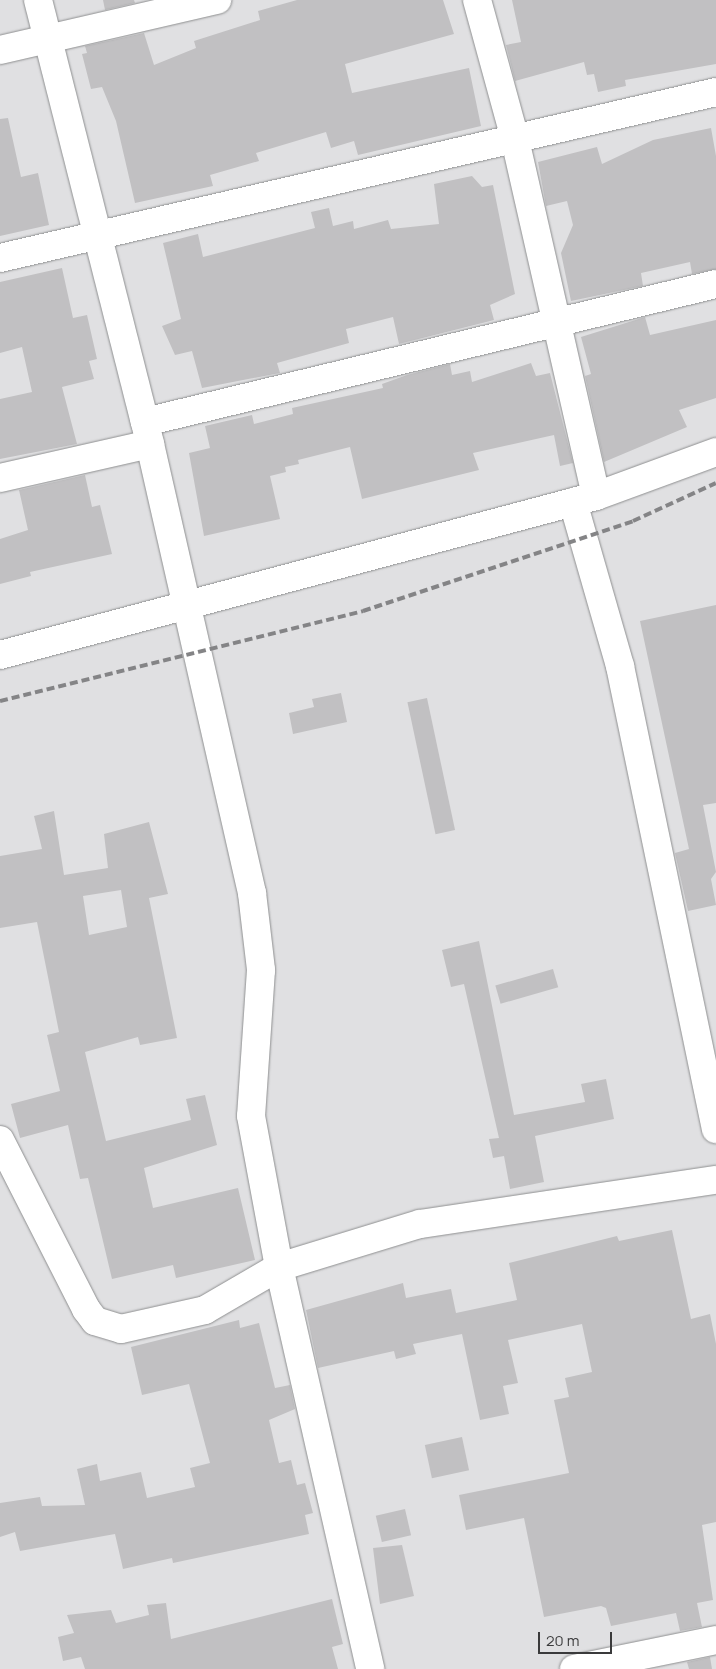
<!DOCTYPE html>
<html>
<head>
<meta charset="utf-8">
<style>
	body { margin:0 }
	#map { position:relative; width:716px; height:1669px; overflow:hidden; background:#e0e0e2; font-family:Manrope,sans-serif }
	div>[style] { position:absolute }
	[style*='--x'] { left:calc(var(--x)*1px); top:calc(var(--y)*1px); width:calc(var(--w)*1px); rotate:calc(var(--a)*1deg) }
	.building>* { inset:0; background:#c1c0c2; transform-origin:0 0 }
	.roads { filter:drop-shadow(0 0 1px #8e8f90) drop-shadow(0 0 1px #8e8f90) }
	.minor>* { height:28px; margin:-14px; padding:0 14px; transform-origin:14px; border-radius:14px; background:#fff }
	.rail>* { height:4px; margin-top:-2px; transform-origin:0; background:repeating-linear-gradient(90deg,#848486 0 8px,transparent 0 12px) }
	span { translate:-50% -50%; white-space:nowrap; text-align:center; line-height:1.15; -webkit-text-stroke:5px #e0e0e2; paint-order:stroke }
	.scale { position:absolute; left:538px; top:1632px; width:74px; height:22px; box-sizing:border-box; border:2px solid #3a3a3b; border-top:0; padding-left:6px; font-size:15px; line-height:18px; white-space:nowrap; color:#3a3a3b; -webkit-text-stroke:4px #e0e0e2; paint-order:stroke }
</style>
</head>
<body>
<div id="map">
	<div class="building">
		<div style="clip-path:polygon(103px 0,134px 0,135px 3px,105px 10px)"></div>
		<div style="clip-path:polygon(297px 0,443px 0,454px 34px,345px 64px,352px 93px,469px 68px,481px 126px,358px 155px,354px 141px,331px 148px,326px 132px,256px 153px,259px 161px,210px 175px,213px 186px,135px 203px,116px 121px,102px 87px,91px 89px,82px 54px,87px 53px,85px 46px,144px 33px,154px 65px,196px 48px,194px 41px,260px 20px,258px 11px)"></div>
		<div style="clip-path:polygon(512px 0,716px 0,716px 64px,625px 80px,626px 86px,598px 92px,594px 74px,587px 75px,584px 62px,515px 81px,506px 45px,521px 42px)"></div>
		<div style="clip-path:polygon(8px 118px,21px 177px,38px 173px,49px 225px,0 236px,0 119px)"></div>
		<div style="clip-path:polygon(711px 128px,716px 156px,716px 269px,692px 274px,690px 262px,641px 273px,643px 286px,571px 301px,561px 253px,573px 225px,567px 201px,546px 206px,538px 162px,597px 147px,602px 164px,653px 140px)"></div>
		<div style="clip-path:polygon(472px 176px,482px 187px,493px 185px,515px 294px,490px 305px,494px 320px,399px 344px,393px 317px,346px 329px,349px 343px,277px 363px,280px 373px,202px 388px,192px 351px,175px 355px,162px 326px,181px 319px,163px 243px,198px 234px,203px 257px,315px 228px,311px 212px,329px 208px,333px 226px,353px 221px,354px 229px,388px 220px,391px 229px,439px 224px,434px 184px)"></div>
		<div style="clip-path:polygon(62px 268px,73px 318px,87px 315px,97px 359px,89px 361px,94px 379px,62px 387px,77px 444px,0 459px,0 399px,32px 392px,22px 347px,0 353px,0 282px)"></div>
		<div style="clip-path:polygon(645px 317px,650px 335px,716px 320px,716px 398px,679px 410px,687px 427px,604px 462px,585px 376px,591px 374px,581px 337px)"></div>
		<div style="clip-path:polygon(531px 363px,536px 376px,550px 373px,573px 463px,560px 466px,554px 435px,473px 453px,479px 470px,362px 499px,350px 447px,298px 460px,299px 464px,285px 467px,286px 472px,270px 476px,280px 519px,204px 536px,189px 453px,210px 448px,205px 426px,252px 415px,254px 424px,293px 414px,292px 408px,383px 388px,382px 384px,407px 375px,450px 364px,452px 375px,470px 371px,472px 382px)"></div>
		<div style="clip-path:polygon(85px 475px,92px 507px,100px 505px,112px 554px,30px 572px,31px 576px,0 584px,0 539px,28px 530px,19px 490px)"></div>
		<div style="clip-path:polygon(716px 605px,716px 803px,703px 805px,716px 872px,711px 879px,716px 905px,688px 911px,675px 853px,689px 849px,640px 621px)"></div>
		<div style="clip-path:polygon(341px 693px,347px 722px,293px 734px,289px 713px,314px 707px,312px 699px)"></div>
		<div style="left:427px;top:698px;width:135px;height:20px;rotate:78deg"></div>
		<div style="clip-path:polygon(evenodd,54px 811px,64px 875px,108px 868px,104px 834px,149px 822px,168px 894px,149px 898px,177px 1038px,140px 1045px,138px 1037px,85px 1052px,106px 1141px,191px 1120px,186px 1099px,205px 1095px,217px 1145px,144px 1168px,153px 1208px,238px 1188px,255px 1260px,176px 1278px,173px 1265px,112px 1279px,88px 1178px,80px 1179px,68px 1125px,20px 1138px,11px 1104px,60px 1091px,47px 1035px,59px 1032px,37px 922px,0 928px,0 856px,42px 849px,34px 816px,54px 811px,121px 890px,127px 927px,89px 935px,83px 896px,121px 890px)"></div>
		<div style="clip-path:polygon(479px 941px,514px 1115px,585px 1102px,581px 1084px,606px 1079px,614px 1119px,535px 1136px,544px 1182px,510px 1189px,504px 1156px,493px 1158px,489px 1139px,499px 1138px,464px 984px,451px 987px,442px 950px)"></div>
		<div style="left:553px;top:969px;width:19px;height:60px;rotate:74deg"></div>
		<div style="clip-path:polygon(672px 1230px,691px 1319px,710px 1314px,716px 1344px,716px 1522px,702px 1525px,713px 1600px,697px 1603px,702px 1627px,680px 1631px,676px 1613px,611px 1626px,606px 1608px,601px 1606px,544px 1617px,524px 1518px,466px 1530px,459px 1495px,569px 1473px,554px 1400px,569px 1397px,565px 1378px,592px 1372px,582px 1324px,508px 1340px,518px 1383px,503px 1386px,509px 1414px,480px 1420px,462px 1334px,413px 1344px,416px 1354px,396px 1359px,394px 1351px,318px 1368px,306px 1310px,403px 1283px,406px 1298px,451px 1289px,456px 1313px,517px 1300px,509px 1263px,617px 1236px,619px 1241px)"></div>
		<div style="clip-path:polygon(239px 1320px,240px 1328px,259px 1323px,275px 1388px,290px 1385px,295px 1409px,269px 1420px,279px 1463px,291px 1460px,297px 1485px,305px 1483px,313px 1513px,305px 1515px,309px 1534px,173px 1563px,172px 1558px,123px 1569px,115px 1534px,20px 1551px,15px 1532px,0 1537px,0 1503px,40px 1497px,42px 1506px,85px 1505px,77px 1469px,97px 1464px,100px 1481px,141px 1472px,147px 1498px,195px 1487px,190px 1468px,210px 1463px,189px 1384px,142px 1395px,131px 1347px)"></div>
		<div style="left:462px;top:1437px;width:34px;height:38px;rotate:78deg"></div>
		<div style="left:405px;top:1509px;width:27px;height:30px;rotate:77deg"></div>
		<div style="clip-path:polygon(402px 1545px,414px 1596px,380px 1604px,373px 1548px)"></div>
		<div style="clip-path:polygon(332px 1599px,343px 1644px,332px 1647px,338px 1669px,85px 1669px,81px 1657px,63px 1661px,58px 1637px,74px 1633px,67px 1615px,111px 1610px,116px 1623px,149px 1615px,147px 1605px,166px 1603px,171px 1639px)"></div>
		<div style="clip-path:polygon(710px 1657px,712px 1669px,689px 1669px,687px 1662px)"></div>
	</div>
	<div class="roads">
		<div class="minor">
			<div style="--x:38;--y:0;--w:435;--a:75.8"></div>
			<div style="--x:145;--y:422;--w:483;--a:77.2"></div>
			<div style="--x:252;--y:893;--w:78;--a:83.3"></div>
			<div style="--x:261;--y:970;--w:146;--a:93.9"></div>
			<div style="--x:251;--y:1116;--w:154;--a:79.5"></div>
			<div style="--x:279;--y:1267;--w:412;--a:77.2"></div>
			<div style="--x:477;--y:0;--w:140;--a:74.7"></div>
			<div style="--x:514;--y:135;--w:370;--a:77.2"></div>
			<div style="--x:0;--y:50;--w:223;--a:-13"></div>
			<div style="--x:0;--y:258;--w:735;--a:-13.05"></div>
			<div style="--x:145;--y:422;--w:587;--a:-13.59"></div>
			<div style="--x:0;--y:478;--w:154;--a:-12.8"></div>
			<div style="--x:573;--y:502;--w:171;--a:74"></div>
			<div style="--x:620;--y:666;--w:473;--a:78.3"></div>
			<div style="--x:0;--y:655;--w:617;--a:-14.94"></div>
			<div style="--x:596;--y:496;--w:128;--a:-20.1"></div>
			<div style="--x:0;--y:1140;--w:190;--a:63"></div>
			<div style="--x:86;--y:1309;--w:15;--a:53"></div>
			<div style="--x:95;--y:1321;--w:27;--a:17"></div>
			<div style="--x:121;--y:1329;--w:86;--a:-12.7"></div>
			<div style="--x:205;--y:1310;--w:86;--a:-30.2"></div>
			<div style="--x:279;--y:1267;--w:147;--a:-17"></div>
			<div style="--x:420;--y:1224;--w:299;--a:-8.5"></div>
			<div style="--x:574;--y:1669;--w:145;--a:-11.5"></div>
		</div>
	</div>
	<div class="rail">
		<div style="--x:0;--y:701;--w:374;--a:-13.9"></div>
		<div style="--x:363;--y:611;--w:285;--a:-18.4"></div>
		<div style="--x:633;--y:521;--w:91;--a:-24.6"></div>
	</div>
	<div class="scale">20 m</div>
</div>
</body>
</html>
